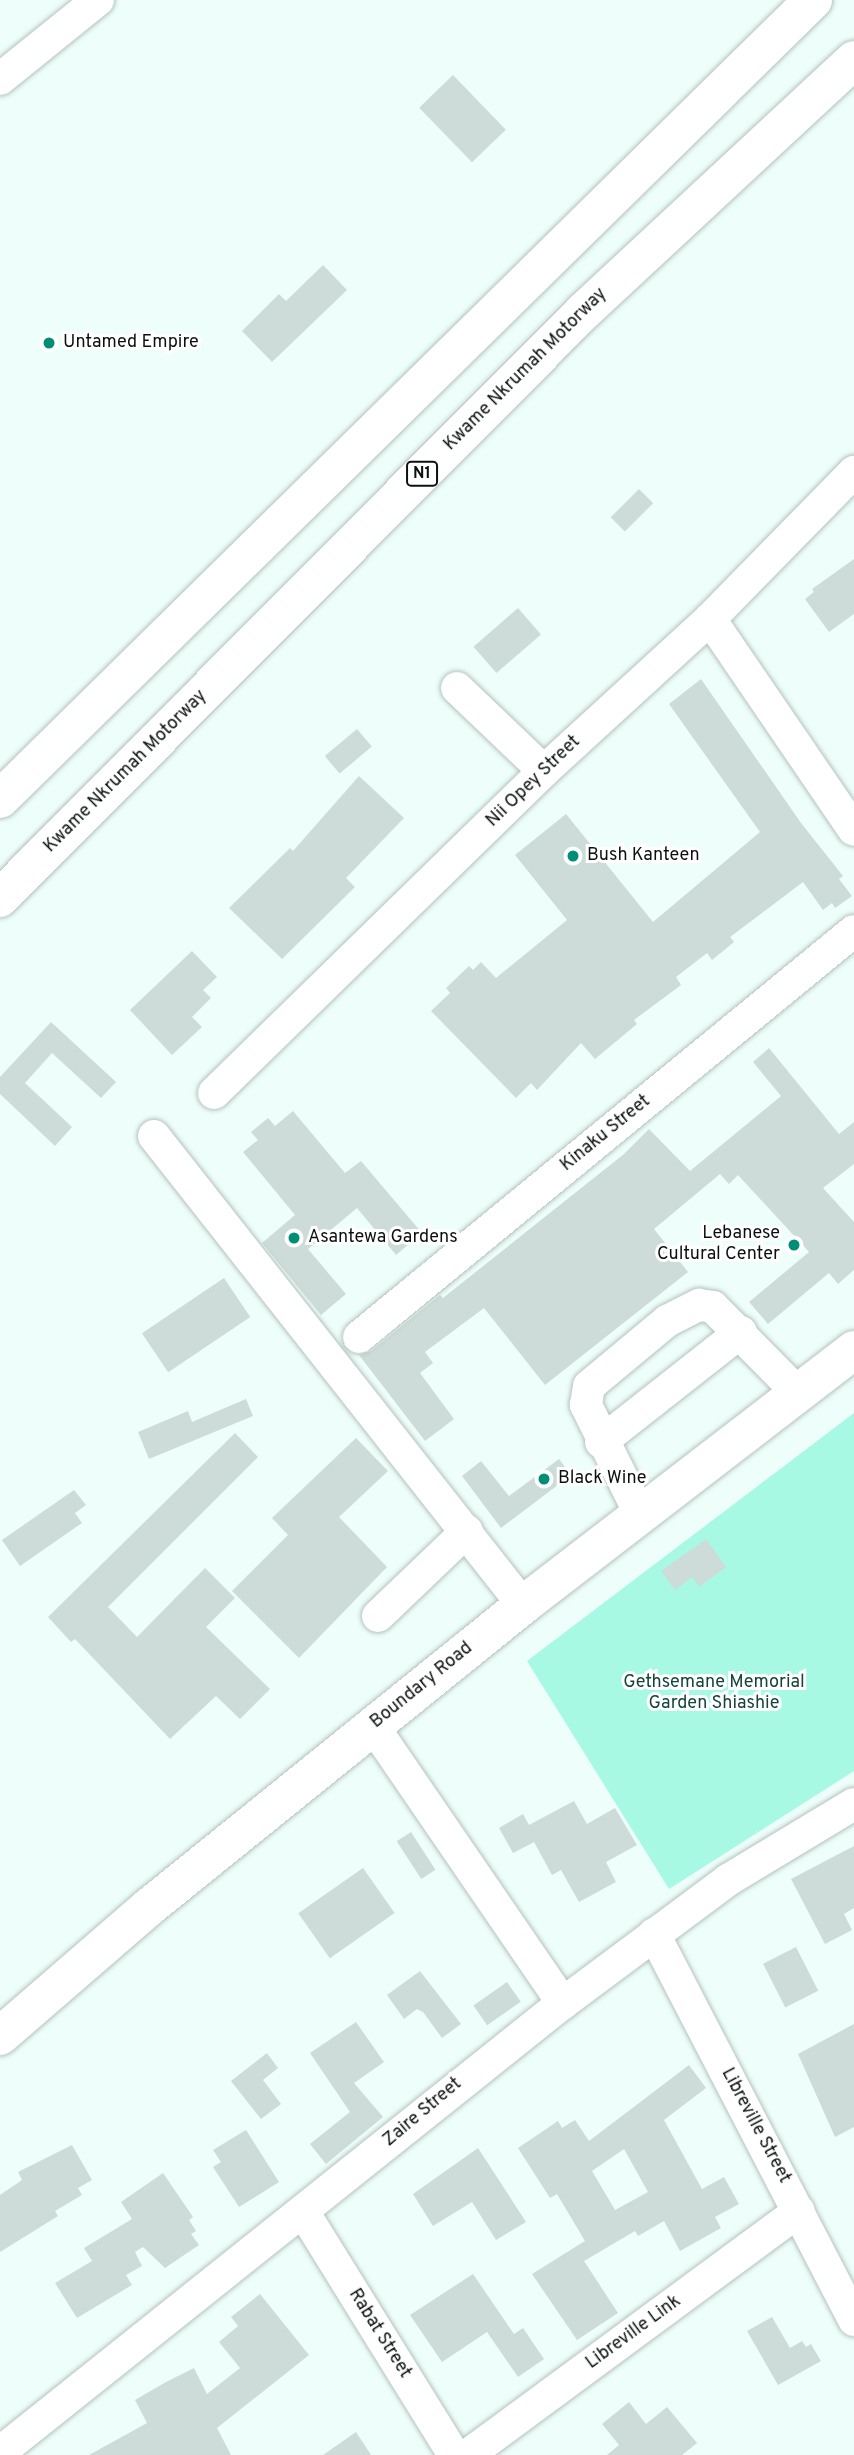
<!DOCTYPE html>
<html>
<head>
<meta charset="utf-8">
<style>
	body { margin:0 }
	#map { position:relative; width:854px; height:2455px; overflow:hidden; background:#eefefa; font-family:Overpass,sans-serif }
	div>[style] { position:absolute }
	[style*='--x'] { left:calc(var(--x)*1px); top:calc(var(--y)*1px); width:calc(var(--w)*1px); rotate:calc(var(--a)*1deg) }
	.green>* { inset:0; background:#a8f9e4 }
	.building>* { inset:0; background:#cddcd8; transform-origin:0 0 }
	.roads { filter:drop-shadow(0 0 2px #b3c2be) drop-shadow(0 0 2px #b3c2be) }
	.minor>* { height:32px; margin:-16px; padding:0 16px; transform-origin:16px; border-radius:16px; background:#fff }
	.major>* { height:38px; margin:-19px; padding:0 19px; transform-origin:19px; border-radius:19px; background:#fff }
	.highway>* { height:38px; margin:-19px; padding:0 19px; transform-origin:19px; border-radius:19px; background:#fff }
	.dots>* { width:19px; height:19px; translate:-50% -50%; box-sizing:border-box; border:4px solid #fff; border-radius:50% }
	span { translate:-50% -50%; white-space:nowrap; text-align:center; line-height:1.15; -webkit-text-stroke:6px #fff; paint-order:stroke }
	.shield-label span { padding:2px 5px; background:#fff; border:2px solid; border-radius:5px; -webkit-text-stroke-width:0 }
	.shield-label { font-size:16px; color:#0c1110; font-weight:700 }
	.poi-label { font-size:18px; color:#0c1110 }
	.left { translate:0 -50%; text-align:left }
	.right { translate:-100% -50%; text-align:right }
	.street-label { font-size:18px; color:#0c1110 }
	.park-label { font-size:18px; color:#15443a }
</style>
</head>
<body>
<div id="map">
	<div class="green">
		<div style="clip-path:polygon(854px 1413px,854px 1771px,669px 1889px,527px 1661px)"></div>
	</div>
	<div class="building">
		<div style="left:453px;top:75px;width:76px;height:47px;rotate:46deg"></div>
		<div style="clip-path:polygon(323px 265px,347px 290px,272px 362px,242px 331px,279px 294px,286px 301px)"></div>
		<div style="left:639px;top:489px;width:20px;height:40px;rotate:45deg"></div>
		<div style="clip-path:polygon(854px 559px,854px 614px,829px 632px,805px 599px,814px 592px,812px 589px)"></div>
		<div style="left:518px;top:608px;width:35px;height:59px;rotate:49deg"></div>
		<div style="clip-path:polygon(701px 679px,801px 823px,843px 876px,839px 879px,852px 896px,835px 908px,832px 903px,823px 910px,803px 882px,730px 937px,734px 942px,712px 960px,707px 953px,676px 977px,681px 985px,634px 1020px,637px 1024px,595px 1059px,581px 1043px,537px 1090px,531px 1083px,516px 1098px,431px 1011px,450px 993px,446px 988px,469px 966px,473px 970px,481px 962px,496px 978px,567px 920px,515px 855px,566px 814px,653px 922px,760px 832px,669px 704px)"></div>
		<div style="left:357px;top:729px;width:23px;height:42px;rotate:50deg"></div>
		<div style="clip-path:polygon(359px 776px,404px 818px,346px 878px,355px 887px,282px 959px,229px 908px,290px 848px,293px 851px)"></div>
		<div style="clip-path:polygon(192px 951px,217px 977px,203px 990px,211px 998px,192px 1017px,202px 1027px,172px 1055px,130px 1010px)"></div>
		<div style="clip-path:polygon(51px 1022px,116px 1082px,101px 1098px,52px 1053px,25px 1083px,72px 1127px,55px 1146px,0 1094px,0 1077px)"></div>
		<div style="clip-path:polygon(769px 1048px,839px 1134px,854px 1122px,854px 1164px,823px 1188px,854px 1222px,854px 1270px,838px 1284px,829px 1273px,768px 1324px,749px 1302px,809px 1252px,738px 1175px,729px 1184px,720px 1174px,654px 1229px,688px 1272px,545px 1385px,484px 1308px,425px 1352px,433px 1363px,420px 1373px,454px 1419px,425px 1441px,359px 1355px,371px 1351px,440px 1295px,443px 1298px,624px 1154px,649px 1129px,690px 1171px,781px 1096px,753px 1062px)"></div>
		<div style="clip-path:polygon(293px 1111px,345px 1173px,361px 1161px,422px 1233px,396px 1255px,357px 1208px,308px 1249px,346px 1294px,321px 1315px,262px 1243px,295px 1215px,243px 1152px,258px 1140px,251px 1132px,268px 1118px,275px 1126px)"></div>
		<div style="left:224px;top:1278px;width:47px;height:99px;rotate:56deg"></div>
		<div style="clip-path:polygon(246px 1399px,253px 1416px,149px 1459px,138px 1432px,188px 1411px,192px 1422px)"></div>
		<div style="clip-path:polygon(235px 1433px,258px 1457px,108px 1607px,137px 1637px,205px 1568px,235px 1598px,206px 1627px,270px 1689px,240px 1719px,216px 1696px,170px 1739px,75px 1639px,71px 1642px,48px 1617px)"></div>
		<div style="clip-path:polygon(356px 1438px,388px 1471px,339px 1517px,387px 1567px,299px 1658px,232px 1591px,288px 1535px,272px 1518px)"></div>
		<div style="clip-path:polygon(559px 1459px,571px 1475px,501px 1528px,462px 1476px,481px 1461px,509px 1496px)"></div>
		<div style="clip-path:polygon(74px 1490px,86px 1505px,75px 1513px,82px 1523px,20px 1566px,2px 1540px)"></div>
		<div style="clip-path:polygon(706px 1539px,726px 1567px,699px 1587px,692px 1577px,675px 1590px,661px 1571px)"></div>
		<div style="clip-path:polygon(574px 1801px,587px 1824px,615px 1808px,637px 1845px,606px 1862px,616px 1882px,579px 1902px,561px 1870px,552px 1875px,534px 1842px,513px 1853px,499px 1828px,523px 1814px,529px 1825px)"></div>
		<div style="left:411px;top:1832px;width:45px;height:17px;rotate:57deg"></div>
		<div style="clip-path:polygon(854px 1846px,854px 1908px,844px 1914px,852px 1930px,825px 1944px,791px 1879px)"></div>
		<div style="left:363px;top:1868px;width:55px;height:79px;rotate:55deg"></div>
		<div style="left:796px;top:1947px;width:49px;height:37px;rotate:63deg"></div>
		<div style="clip-path:polygon(420px 1971px,461px 2024px,442px 2038px,423px 2012px,417px 2009px,404px 2019px,387px 1995px)"></div>
		<div style="left:507px;top:1982px;width:24px;height:41px;rotate:55deg"></div>
		<div style="clip-path:polygon(356px 2022px,384px 2062px,354px 2083px,383px 2117px,326px 2164px,310px 2144px,350px 2112px,310px 2053px)"></div>
		<div style="clip-path:polygon(854px 2024px,854px 2127px,835px 2137px,798px 2054px)"></div>
		<div style="clip-path:polygon(267px 2053px,278px 2068px,263px 2080px,281px 2104px,261px 2119px,231px 2081px)"></div>
		<div style="clip-path:polygon(evenodd,689px 2065px,706px 2088px,664px 2120px,702px 2189px,724px 2177px,739px 2204px,715px 2217px,721px 2228px,680px 2251px,664px 2221px,638px 2236px,635px 2231px,584px 2261px,618px 2313px,577px 2340px,532px 2274px,585px 2241px,557px 2194px,550px 2198px,518px 2148px,558px 2121px,562px 2128px,575px 2120px,589px 2141px,689px 2065px,624px 2149px,648px 2192px,615px 2210px,592px 2171px,624px 2149px)"></div>
		<div style="clip-path:polygon(246px 2130px,279px 2182px,239px 2207px,213px 2167px,221px 2162px,213px 2150px)"></div>
		<div style="clip-path:polygon(72px 2145px,92px 2180px,78px 2188px,82px 2195px,55px 2211px,58px 2216px,0 2252px,0 2195px,22px 2180px,18px 2172px)"></div>
		<div style="clip-path:polygon(478px 2148px,526px 2222px,496px 2240px,472px 2202px,433px 2226px,413px 2194px)"></div>
		<div style="clip-path:polygon(163px 2173px,193px 2217px,189px 2220px,196px 2231px,191px 2234px,199px 2245px,165px 2268px,143px 2247px,135px 2252px,142px 2266px,126px 2275px,132px 2285px,77px 2318px,55px 2283px,92px 2261px,84px 2248px,132px 2219px,121px 2202px)"></div>
		<div style="clip-path:polygon(473px 2274px,514px 2334px,523px 2328px,544px 2359px,518px 2377px,487px 2332px,442px 2362px,410px 2315px)"></div>
		<div style="clip-path:polygon(260px 2294px,309px 2355px,217px 2428px,231px 2455px,89px 2455px,147px 2423px,135px 2400px,166px 2382px,194px 2368px,207px 2394px,240px 2368px,219px 2342px,238px 2326px,231px 2317px)"></div>
		<div style="clip-path:polygon(772px 2317px,790px 2348px,802px 2341px,806px 2347px,811px 2344px,821px 2361px,778px 2385px,747px 2331px)"></div>
		<div style="clip-path:polygon(629px 2402px,646px 2424px,667px 2407px,697px 2443px,682px 2455px,607px 2455px,619px 2445px,602px 2424px)"></div>
		<div style="clip-path:polygon(356px 2432px,371px 2455px,323px 2455px)"></div>
	</div>
	<div class="roads">
		<div class="minor">
			<div style="--x:0;--y:79;--w:126;--a:-38.9"></div>
			<div style="--x:710;--y:619;--w:255;--a:55.7"></div>
			<div style="--x:457;--y:688;--w:120;--a:43.7"></div>
			<div style="--x:214;--y:1093;--w:461;--a:-44.3"></div>
			<div style="--x:544;--y:771;--w:225;--a:-42.5"></div>
			<div style="--x:710;--y:619;--w:206;--a:-45.6"></div>
			<div style="--x:154;--y:1136;--w:597;--a:51.81"></div>
			<div style="--x:359;--y:1337;--w:640;--a:-39.36"></div>
			<div style="--x:601;--y:1442;--w:178;--a:-38.2"></div>
			<div style="--x:640;--y:1514;--w:122;--a:-116.4"></div>
			<div style="--x:586;--y:1405;--w:19;--a:-81"></div>
			<div style="--x:589;--y:1386;--w:102;--a:-39.8"></div>
			<div style="--x:667;--y:1321;--w:36;--a:-27"></div>
			<div style="--x:699;--y:1305;--w:14;--a:8"></div>
			<div style="--x:713;--y:1307;--w:121;--a:45.3"></div>
			<div style="--x:378;--y:1616;--w:123;--a:-43.7"></div>
			<div style="--x:373;--y:1726;--w:336;--a:55.6"></div>
			<div style="--x:654;--y:1934;--w:435;--a:62.6"></div>
			<div style="--x:304;--y:2213;--w:285;--a:58.2"></div>
			<div style="--x:8;--y:2446;--w:710;--a:-38.6"></div>
			<div style="--x:563;--y:2003;--w:206;--a:-36.7"></div>
			<div style="--x:728;--y:1880;--w:147;--a:-31.1"></div>
			<div style="--x:468;--y:2455;--w:411;--a:-36.4"></div>
		</div>
		<div class="major">
			<div style="--x:0;--y:2036;--w:197;--a:-40.9"></div>
			<div style="--x:149;--y:1907;--w:481;--a:-38.9"></div>
			<div style="--x:523;--y:1605;--w:418;--a:-37.6"></div>
		</div>
		<div class="highway">
			<div style="--x:0;--y:799;--w:1140;--a:-44.5"></div>
			<div style="--x:0;--y:898;--w:827;--a:-45.15"></div>
			<div style="--x:583;--y:312;--w:370;--a:-42.9"></div>
		</div>
	</div>
	<div class="dots">
		<div style="left:49px;top:343px;background:#008e77"></div>
		<div style="left:573px;top:856px;background:#008e77"></div>
		<div style="left:294px;top:1238px;background:#008e77"></div>
		<div style="left:794px;top:1245px;background:#008e77"></div>
		<div style="left:544px;top:1479px;background:#008e77"></div>
	</div>
	<div class="shield-label">
		<span style="left:422px;top:474px">N1</span>
	</div>
	<div class="poi-label">
		<span class="left" style="left:63px;top:343px">Untamed Empire</span>
		<span class="left" style="left:587px;top:856px">Bush Kanteen</span>
		<span class="right" style="left:780px;top:1245px">Lebanese<br>Cultural Center</span>
		<span class="left" style="left:308px;top:1238px">Asantewa Gardens</span>
		<span class="left" style="left:558px;top:1479px">Black Wine</span>
	</div>
	<div class="street-label">
		<span style="left:526px;top:370px;rotate:-45deg">Kwame Nkrumah Motorway</span>
		<span style="left:126px;top:772px;rotate:-45deg">Kwame Nkrumah Motorway</span>
		<span style="left:534px;top:782px;rotate:-44deg">Nii Opey Street</span>
		<span style="left:606px;top:1134px;rotate:-39deg">Kinaku Street</span>
		<span style="left:422px;top:1686px;rotate:-39deg">Boundary Road</span>
		<span style="left:423px;top:2113px;rotate:-40deg">Zaire Street</span>
		<span style="left:755px;top:2126px;rotate:62deg">Libreville Street</span>
		<span style="left:634px;top:2333px;rotate:-36deg">Libreville Link</span>
		<span style="left:379px;top:2334px;rotate:58deg">Rabat Street</span>
	</div>
	<div class="park-label">
		<span style="left:714px;top:1694px">Gethsemane Memorial<br>Garden Shiashie</span>
	</div>
</div>
</body>
</html>
